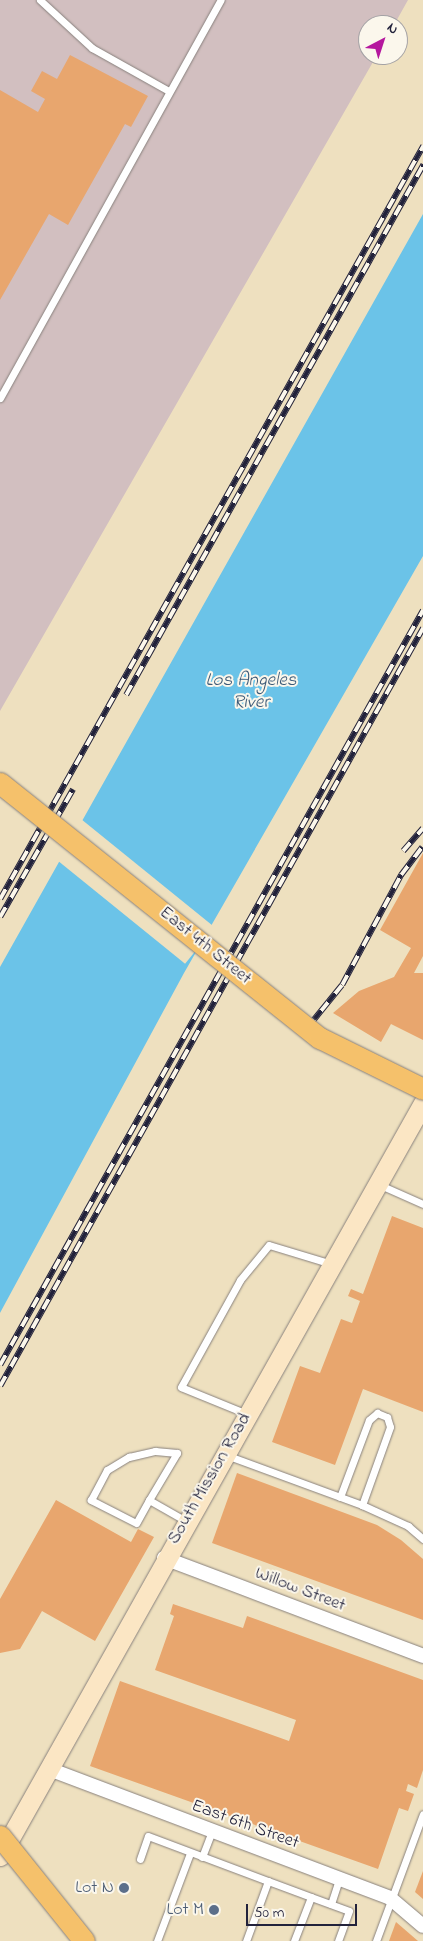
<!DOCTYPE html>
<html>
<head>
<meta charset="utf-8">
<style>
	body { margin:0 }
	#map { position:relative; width:423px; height:1941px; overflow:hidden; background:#eee0bf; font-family:"Indie Flower",sans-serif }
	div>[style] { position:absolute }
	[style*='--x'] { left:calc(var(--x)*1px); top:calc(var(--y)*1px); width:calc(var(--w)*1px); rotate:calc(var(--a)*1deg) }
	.industrial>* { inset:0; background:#d2bfc0 }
	.water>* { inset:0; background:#6bc3e8 }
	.pier>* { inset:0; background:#eee0bf; transform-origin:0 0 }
	.building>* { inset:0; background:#e8a66e }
	.roads { filter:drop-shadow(0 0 1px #88817d) drop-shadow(0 0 1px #88817d) }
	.lane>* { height:7px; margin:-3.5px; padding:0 3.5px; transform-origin:3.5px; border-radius:3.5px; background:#fff }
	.street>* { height:14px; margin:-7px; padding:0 7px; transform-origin:7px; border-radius:7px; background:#fff }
	.secondary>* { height:19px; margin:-9.5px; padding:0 9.5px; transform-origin:9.5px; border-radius:9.5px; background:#fbe6c4 }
	.rail>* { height:5.5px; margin-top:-2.75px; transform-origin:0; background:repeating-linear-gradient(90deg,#fbf7ec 0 11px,#22223b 0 22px); box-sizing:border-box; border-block:1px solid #22223b }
	.bridges { filter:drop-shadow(0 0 1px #88817d) drop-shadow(0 0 1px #88817d) }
	.primary-bridge>* { height:21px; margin:-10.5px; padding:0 10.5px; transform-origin:10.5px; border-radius:10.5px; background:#f5c16b }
	.dots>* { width:14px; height:14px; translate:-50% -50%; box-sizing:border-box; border:2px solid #fbf7ec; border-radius:50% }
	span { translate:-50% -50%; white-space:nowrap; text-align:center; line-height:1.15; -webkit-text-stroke:4px #fbf7ec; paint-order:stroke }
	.street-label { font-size:18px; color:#22223b }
	.service-label { font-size:18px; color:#4e5e75 }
	.right { translate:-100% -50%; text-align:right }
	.water-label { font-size:19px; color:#3c5a78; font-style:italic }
	.north { position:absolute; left:358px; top:15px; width:50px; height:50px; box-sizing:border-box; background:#fbf7ec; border:1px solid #a4a2a5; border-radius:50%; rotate:40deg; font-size:14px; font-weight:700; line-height:20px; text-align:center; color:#22223b }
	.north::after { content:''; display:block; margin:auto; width:18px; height:22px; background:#b5179e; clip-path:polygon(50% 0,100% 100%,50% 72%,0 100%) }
	.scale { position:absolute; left:246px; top:1904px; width:111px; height:22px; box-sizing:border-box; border:2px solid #22223b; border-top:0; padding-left:6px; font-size:15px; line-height:18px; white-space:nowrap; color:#22223b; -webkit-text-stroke:4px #fbf7ec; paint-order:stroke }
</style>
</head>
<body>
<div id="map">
	<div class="industrial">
		<div style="clip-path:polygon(0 0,408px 0,394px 25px,368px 25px,368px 55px,377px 55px,0 711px)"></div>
	</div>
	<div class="water">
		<div style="clip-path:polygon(423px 214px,423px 556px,184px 973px,0 1313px,0 967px)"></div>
	</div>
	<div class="pier">
		<div style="left:81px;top:819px;width:172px;height:47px;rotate:39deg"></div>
	</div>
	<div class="building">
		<div style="clip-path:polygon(70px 55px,148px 96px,131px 127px,125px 124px,68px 225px,49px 214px,0 300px,0 90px,38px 112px,45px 99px,31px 91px,42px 71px,57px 79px)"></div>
		<div style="clip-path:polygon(423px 853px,423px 956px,414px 973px,423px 973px,423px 1040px,391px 1024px,381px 1042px,333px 1013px,359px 991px,394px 977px,411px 948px,380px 930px)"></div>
		<div style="clip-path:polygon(392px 1216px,423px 1228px,423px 1412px,363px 1389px,335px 1465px,272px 1442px,300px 1366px,320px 1373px,341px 1319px,352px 1323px,360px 1301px,348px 1296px,351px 1289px,363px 1294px)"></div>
		<div style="clip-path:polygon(237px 1473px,377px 1525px,401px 1540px,423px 1559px,423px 1620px,212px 1543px)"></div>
		<div style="clip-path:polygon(56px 1500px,131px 1542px,138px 1529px,154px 1537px,95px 1641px,42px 1611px,20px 1649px,0 1653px,0 1599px)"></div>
		<div style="clip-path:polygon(173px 1604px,243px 1628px,247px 1616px,423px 1680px,423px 1770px,417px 1788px,408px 1784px,406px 1791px,414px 1794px,408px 1811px,399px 1808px,378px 1869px,90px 1766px,120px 1681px,289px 1741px,296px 1720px,155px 1670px,174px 1616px,170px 1614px)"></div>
		<div style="clip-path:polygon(423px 1871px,423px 1899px,415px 1892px)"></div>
		<div style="clip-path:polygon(396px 1922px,418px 1941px,389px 1941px)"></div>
	</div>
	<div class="roads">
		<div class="lane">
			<div style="--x:40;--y:0;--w:71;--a:42.7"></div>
			<div style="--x:92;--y:48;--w:88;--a:29.2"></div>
			<div style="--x:0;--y:398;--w:455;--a:-61"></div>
			<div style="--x:378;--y:1184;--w:49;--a:24"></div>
			<div style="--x:247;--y:1414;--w:71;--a:-157.8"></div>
			<div style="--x:181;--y:1387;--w:122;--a:-61.1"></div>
			<div style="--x:240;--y:1280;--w:45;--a:-50.4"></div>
			<div style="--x:269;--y:1245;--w:66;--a:16.8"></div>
			<div style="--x:226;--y:1455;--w:145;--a:20.2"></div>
			<div style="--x:362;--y:1505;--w:51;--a:24.5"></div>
			<div style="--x:408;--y:1526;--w:20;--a:41"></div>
			<div style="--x:340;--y:1497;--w:82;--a:-69.4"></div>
			<div style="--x:369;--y:1420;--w:11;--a:-41"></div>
			<div style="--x:377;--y:1413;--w:11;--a:22"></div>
			<div style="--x:387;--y:1417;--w:10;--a:73"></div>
			<div style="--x:390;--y:1427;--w:83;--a:109.7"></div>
			<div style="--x:149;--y:1500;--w:26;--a:119"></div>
			<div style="--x:136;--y:1523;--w:51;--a:-152.9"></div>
			<div style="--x:91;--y:1500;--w:34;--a:-62"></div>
			<div style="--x:107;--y:1470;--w:26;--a:-31"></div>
			<div style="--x:129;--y:1457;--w:27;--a:-13"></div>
			<div style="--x:155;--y:1451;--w:22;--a:5"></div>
			<div style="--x:177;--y:1453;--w:55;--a:120.8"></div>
			<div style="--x:149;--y:1500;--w:43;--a:29.6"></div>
			<div style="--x:202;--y:1857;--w:26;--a:-69"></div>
			<div style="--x:140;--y:1859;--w:24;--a:-71"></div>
			<div style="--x:148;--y:1836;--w:128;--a:20.6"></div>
			<div style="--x:268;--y:1881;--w:64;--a:110.1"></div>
			<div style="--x:268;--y:1881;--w:46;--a:20.4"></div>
			<div style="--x:331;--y:1904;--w:25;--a:-72"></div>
			<div style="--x:157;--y:1941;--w:94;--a:-69.4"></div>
			<div style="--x:294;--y:1941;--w:47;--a:-68.9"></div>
			<div style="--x:311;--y:1897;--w:40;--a:20.2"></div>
			<div style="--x:349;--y:1911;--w:32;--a:110"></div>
			<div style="--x:376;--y:1941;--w:135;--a:-69.7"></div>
		</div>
		<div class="street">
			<div style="--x:164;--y:1558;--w:277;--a:20.7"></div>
			<div style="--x:49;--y:1769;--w:365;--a:20.7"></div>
			<div style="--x:390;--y:1898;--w:43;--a:40.3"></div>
		</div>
		<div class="secondary">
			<div style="--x:0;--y:1856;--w:864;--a:-60.67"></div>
		</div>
	</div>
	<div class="rail">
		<div style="--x:126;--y:695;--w:608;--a:-60.73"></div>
		<div style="--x:403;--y:851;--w:30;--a:-49"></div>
		<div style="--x:0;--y:899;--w:864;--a:-60.67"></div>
		<div style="--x:0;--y:917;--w:147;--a:-60.3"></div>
		<div style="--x:307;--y:1028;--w:55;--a:-50.9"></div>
		<div style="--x:342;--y:985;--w:125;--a:-61.8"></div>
		<div style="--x:401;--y:875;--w:35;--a:-53"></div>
		<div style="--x:0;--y:1365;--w:865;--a:-60.74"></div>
		<div style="--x:0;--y:1386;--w:868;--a:-60.84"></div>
	</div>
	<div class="bridges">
		<div class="primary-bridge">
			<div style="--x:0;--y:783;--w:409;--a:38.6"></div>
			<div style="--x:320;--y:1038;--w:115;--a:26.3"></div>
			<div style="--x:0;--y:1836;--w:134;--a:51.3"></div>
		</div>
	</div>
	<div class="dots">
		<div style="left:124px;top:1888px;background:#5c6f8a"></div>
		<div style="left:214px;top:1910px;background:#5c6f8a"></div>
	</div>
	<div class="street-label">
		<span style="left:205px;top:946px;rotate:39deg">East 4th Street</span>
		<span style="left:210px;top:1479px;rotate:-60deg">South Mission Road</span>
		<span style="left:300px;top:1590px;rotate:21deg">Willow Street</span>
		<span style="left:245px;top:1825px;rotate:20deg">East 6th Street</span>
	</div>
	<div class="service-label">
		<span class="right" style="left:114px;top:1888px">Lot N</span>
		<span class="right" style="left:204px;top:1910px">Lot M</span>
	</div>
	<div class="water-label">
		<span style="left:251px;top:692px">Los Angeles<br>River</span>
	</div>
	<div class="north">N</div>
	<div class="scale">50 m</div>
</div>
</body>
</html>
